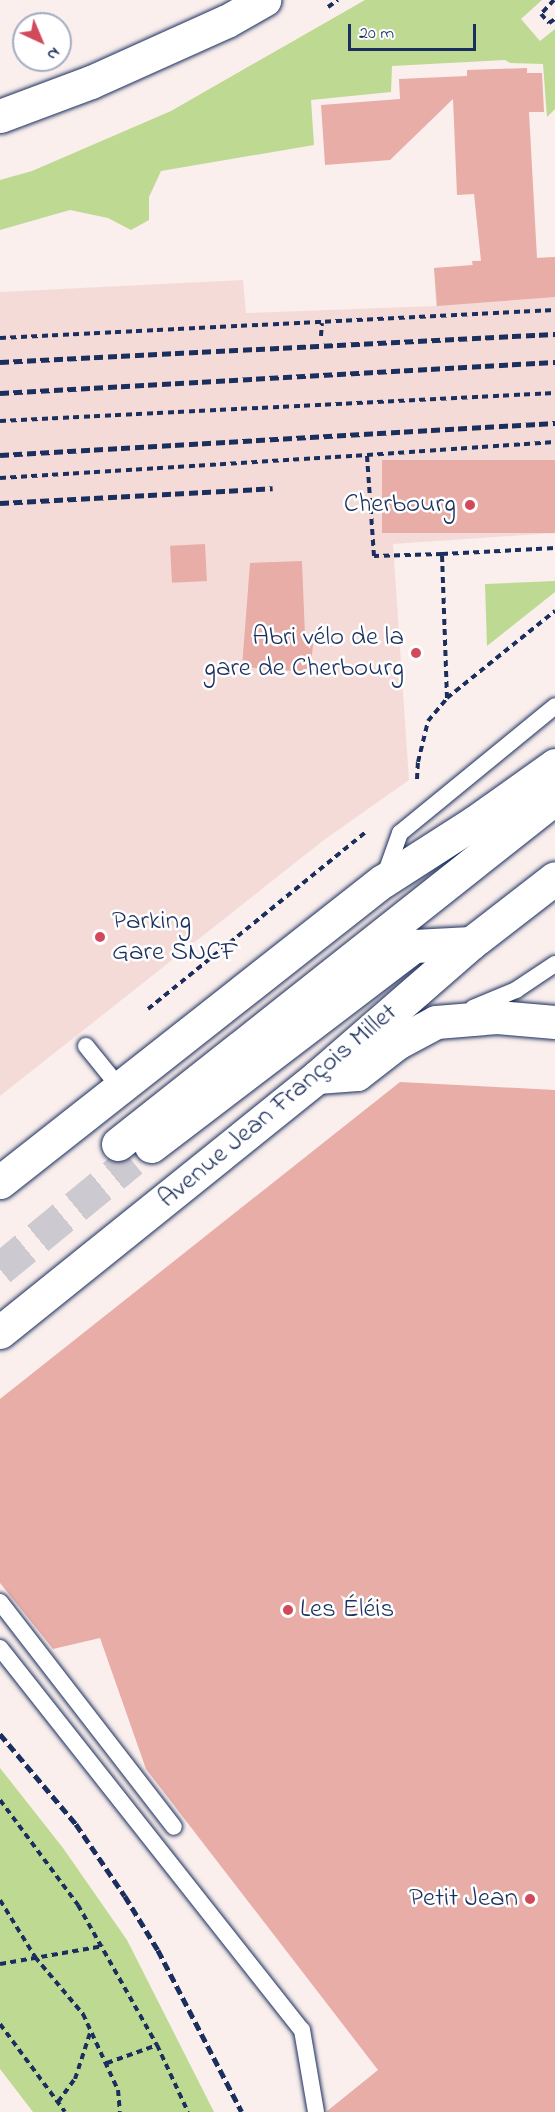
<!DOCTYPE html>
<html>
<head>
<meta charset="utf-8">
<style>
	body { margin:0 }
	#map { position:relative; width:555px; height:2112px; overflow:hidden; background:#faefed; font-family:"Indie Flower",sans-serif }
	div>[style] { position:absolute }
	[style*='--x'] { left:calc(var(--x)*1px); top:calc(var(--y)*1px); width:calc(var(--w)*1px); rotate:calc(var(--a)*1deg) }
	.built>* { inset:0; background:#f5dbd8 }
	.green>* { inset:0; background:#bed991 }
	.building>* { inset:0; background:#e8ada7; transform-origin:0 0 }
	.primary-tunnel>* { height:33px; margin-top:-16.5px; transform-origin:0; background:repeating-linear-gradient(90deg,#cdc9d0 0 33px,transparent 0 49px) }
	.path>* { height:4px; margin-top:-2px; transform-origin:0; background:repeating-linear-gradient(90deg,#1b2f5e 0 6px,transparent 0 10.5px) }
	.roads { filter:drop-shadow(0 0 2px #1b2f5e) drop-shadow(0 0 2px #1b2f5e) }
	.lane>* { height:16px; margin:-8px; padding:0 8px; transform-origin:8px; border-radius:8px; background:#fff }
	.secondary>* { height:33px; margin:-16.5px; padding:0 16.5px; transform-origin:16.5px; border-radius:16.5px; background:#fff }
	.primary>* { height:33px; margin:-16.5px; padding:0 16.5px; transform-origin:16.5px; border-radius:16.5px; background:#fff }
	.rail>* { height:4.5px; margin-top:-2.25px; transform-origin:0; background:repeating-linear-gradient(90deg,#1b2f5e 0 9px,transparent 0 13.5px) }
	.dots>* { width:16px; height:16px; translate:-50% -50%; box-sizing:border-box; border:3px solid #fff; border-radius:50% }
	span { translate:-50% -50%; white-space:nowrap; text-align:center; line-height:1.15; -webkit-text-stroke:5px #fff; paint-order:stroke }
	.poi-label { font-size:27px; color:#1b2f5e }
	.right { translate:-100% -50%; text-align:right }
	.left { translate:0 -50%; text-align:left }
	.street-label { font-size:27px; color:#1b2f5e }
	.north { position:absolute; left:12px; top:12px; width:60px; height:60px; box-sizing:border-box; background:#fff; border:2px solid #a4acbf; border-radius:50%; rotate:136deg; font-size:16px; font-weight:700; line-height:24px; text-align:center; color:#1b2f5e }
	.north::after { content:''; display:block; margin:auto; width:21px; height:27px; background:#d1495b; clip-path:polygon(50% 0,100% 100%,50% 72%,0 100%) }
	.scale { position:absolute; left:348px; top:24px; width:128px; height:27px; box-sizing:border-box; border:3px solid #1b2f5e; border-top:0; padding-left:8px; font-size:18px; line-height:21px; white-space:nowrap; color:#1b2f5e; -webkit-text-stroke:4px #fff; paint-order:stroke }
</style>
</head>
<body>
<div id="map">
	<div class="built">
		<div style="clip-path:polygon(555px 257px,555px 533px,393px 544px,409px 780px,324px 840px,0 1096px,0 292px,243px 280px,246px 313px,436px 306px,434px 268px,472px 265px,472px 261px)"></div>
	</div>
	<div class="green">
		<div style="clip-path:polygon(365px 0,542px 0,521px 19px,540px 41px,555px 29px,555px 109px,547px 117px,543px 64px,510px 63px,505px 60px,392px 66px,391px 92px,311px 100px,314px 145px,161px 171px,149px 197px,149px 220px,131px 230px,108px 218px,70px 210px,0 230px,0 180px,32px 171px,171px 111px)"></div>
		<div style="clip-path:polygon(555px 581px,555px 592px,487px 646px,485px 584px)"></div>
		<div style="clip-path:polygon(0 1768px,63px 1848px,127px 1940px,214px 2112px,33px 2112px,0 2069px)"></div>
	</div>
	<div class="building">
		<div style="clip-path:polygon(527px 68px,527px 73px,542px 73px,544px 112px,529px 112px,537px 258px,555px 257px,555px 297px,437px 306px,434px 268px,473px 265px,472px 261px,481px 261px,474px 194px,457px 195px,453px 99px,390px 160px,325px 165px,321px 105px,400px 99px,399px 79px,467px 76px,467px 70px)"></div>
		<div style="left:555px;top:460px;width:73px;height:173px;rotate:90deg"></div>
		<div style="left:205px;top:544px;width:37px;height:35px;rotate:87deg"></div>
		<div style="clip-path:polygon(302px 561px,305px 636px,314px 636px,310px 672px,242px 667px,250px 563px)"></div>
		<div style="clip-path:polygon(400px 1082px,555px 1090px,555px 2112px,326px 2112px,378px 2070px,146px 1769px,100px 1638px,53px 1649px,0 1583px,0 1399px)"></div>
	</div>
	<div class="primary-tunnel">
		<div style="--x:0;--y:1269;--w:171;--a:-39.5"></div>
	</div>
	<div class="path">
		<div style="--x:554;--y:0;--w:19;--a:133"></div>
		<div style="--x:541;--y:14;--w:12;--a:48"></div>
		<div style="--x:549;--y:23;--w:7;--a:-34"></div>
		<div style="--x:328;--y:7;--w:12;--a:-35"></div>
		<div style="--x:321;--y:336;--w:13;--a:-86"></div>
		<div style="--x:0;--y:338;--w:556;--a:-2.89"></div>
		<div style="--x:0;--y:421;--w:556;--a:-2.89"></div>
		<div style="--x:0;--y:478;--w:368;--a:-3.6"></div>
		<div style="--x:442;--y:554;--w:68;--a:178.3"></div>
		<div style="--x:374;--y:556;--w:101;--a:-94"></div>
		<div style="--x:367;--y:455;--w:188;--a:-4"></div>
		<div style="--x:447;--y:698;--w:139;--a:-38.9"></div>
		<div style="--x:417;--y:779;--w:17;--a:-87"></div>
		<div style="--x:418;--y:762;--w:42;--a:-76.3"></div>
		<div style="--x:428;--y:721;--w:30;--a:-50"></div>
		<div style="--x:447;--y:698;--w:144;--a:-92"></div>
		<div style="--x:442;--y:554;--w:113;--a:-3"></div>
		<div style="--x:148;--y:1009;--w:281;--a:-39.1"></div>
		<div style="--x:0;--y:1800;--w:131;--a:53.4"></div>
		<div style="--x:78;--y:1905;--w:161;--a:60.6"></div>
		<div style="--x:157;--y:2045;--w:74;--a:65.2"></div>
		<div style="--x:0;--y:1900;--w:67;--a:58.4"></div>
		<div style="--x:35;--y:1957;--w:75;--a:49.9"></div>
		<div style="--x:83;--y:2014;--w:84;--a:65.3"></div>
		<div style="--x:118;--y:2090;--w:22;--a:85"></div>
		<div style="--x:0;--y:1964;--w:105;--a:-9.9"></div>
		<div style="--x:0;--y:2024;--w:109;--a:53.5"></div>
		<div style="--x:107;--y:2063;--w:53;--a:-19.8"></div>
		<div style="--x:58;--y:2102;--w:29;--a:-54"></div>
		<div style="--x:75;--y:2079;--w:48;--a:-71.9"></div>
	</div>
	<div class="roads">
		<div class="lane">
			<div style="--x:385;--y:875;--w:45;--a:-70.3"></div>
			<div style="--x:400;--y:833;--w:200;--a:-39.3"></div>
			<div style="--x:473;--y:1008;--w:47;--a:-22.7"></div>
			<div style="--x:516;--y:990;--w:47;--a:-33.7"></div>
			<div style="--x:86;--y:1046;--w:54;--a:51"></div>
			<div style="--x:0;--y:1602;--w:284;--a:52.3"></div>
			<div style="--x:0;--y:1648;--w:487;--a:51.7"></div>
			<div style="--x:302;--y:2030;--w:83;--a:80.3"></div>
		</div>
		<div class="secondary">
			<div style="--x:0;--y:116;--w:97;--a:-20.5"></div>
			<div style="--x:91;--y:82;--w:149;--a:-24.2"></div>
			<div style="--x:227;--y:21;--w:43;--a:-29.6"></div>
			<div style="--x:317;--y:1077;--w:40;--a:-4.3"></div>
			<div style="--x:357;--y:1074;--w:51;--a:-37.8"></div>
			<div style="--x:397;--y:1043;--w:44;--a:-28.3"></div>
			<div style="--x:436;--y:1022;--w:61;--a:-4.7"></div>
			<div style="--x:497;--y:1017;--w:58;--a:4.9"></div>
		</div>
		<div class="primary">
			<div style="--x:118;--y:1144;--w:557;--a:-38.37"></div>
			<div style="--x:151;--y:1146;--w:330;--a:-37.3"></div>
			<div style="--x:414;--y:946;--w:57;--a:-3"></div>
			<div style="--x:0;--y:1182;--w:487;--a:-38.2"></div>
			<div style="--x:383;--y:881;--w:109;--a:-32.7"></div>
			<div style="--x:475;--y:822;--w:98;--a:-35.5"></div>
			<div style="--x:0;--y:1332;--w:407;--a:-38.8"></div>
			<div style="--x:317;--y:1077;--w:204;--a:-41"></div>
			<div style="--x:471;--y:943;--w:106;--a:-37.7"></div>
		</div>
	</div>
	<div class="rail">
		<div style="--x:0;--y:362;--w:556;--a:-2.89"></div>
		<div style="--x:0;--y:393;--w:556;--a:-3.2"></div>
		<div style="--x:0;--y:455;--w:556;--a:-3.3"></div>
		<div style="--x:0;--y:503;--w:273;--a:-3.1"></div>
		<div style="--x:0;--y:1734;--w:118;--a:49.8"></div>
		<div style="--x:76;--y:1824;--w:87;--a:55.8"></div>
		<div style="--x:125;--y:1896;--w:63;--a:58.6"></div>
		<div style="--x:158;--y:1950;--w:182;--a:62.6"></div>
	</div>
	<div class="dots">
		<div style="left:470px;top:505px;background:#d1495b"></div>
		<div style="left:416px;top:653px;background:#d1495b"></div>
		<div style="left:100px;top:937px;background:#d1495b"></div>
		<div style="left:288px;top:1610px;background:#d1495b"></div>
		<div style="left:530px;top:1899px;background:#d1495b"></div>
	</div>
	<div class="poi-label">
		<span class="right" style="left:456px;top:505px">Cherbourg</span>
		<span class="right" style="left:404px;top:653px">Abri vélo de la<br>gare de Cherbourg</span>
		<span class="left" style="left:112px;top:937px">Parking<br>Gare SNCF</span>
		<span class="left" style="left:300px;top:1610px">Les Éléis</span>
		<span class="right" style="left:518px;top:1899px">Petit Jean</span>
	</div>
	<div class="street-label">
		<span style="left:278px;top:1106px;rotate:-40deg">Avenue Jean François Millet</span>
	</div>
	<div class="north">N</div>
	<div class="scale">20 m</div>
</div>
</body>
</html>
